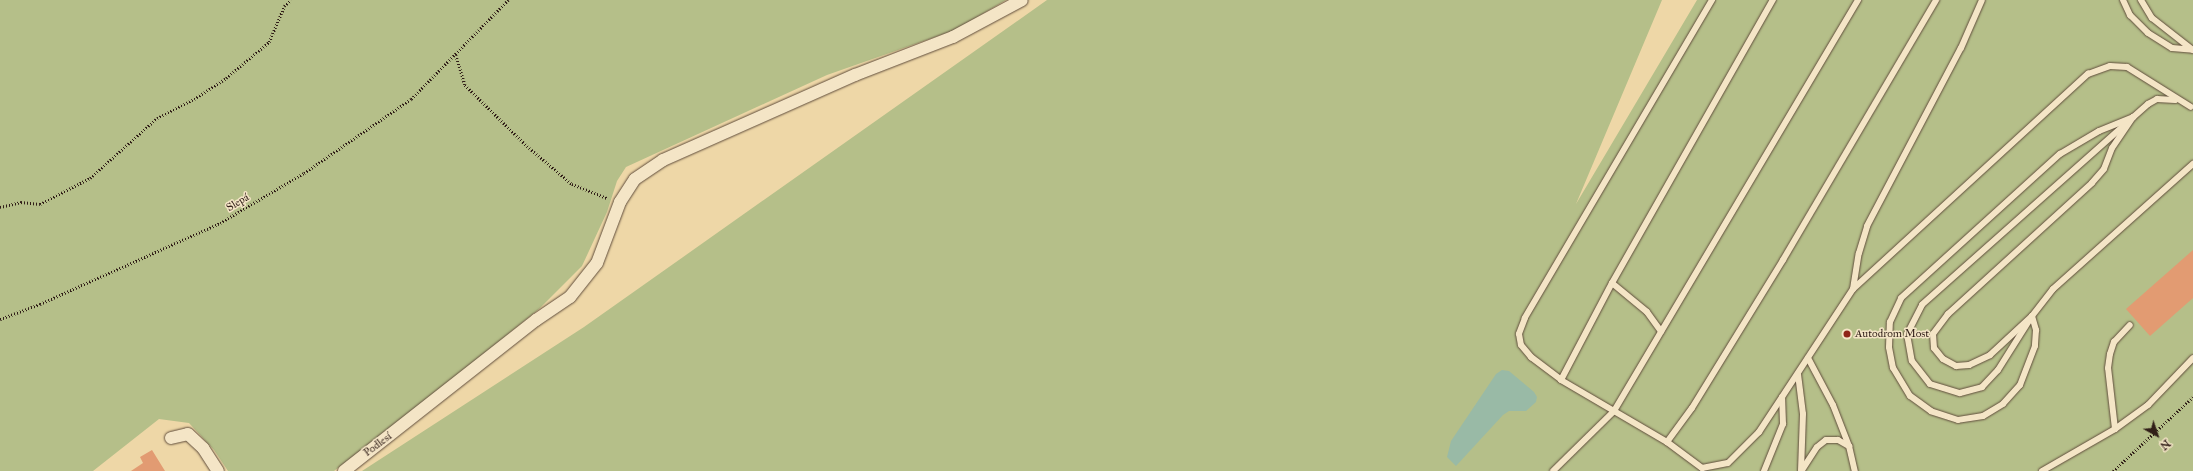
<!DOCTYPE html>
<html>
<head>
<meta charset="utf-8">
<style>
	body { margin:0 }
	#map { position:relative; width:2193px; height:471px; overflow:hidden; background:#eed7a7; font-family:"IM FELL Great Primer",serif }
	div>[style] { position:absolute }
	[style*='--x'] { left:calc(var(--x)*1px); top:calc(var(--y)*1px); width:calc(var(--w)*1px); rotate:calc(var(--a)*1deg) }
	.green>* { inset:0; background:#b5bf89 }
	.water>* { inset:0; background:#99baa6 }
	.building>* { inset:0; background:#e29b72 }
	.path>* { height:2.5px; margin-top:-1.25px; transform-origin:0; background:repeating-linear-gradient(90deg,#311f18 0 1px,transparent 0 3px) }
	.roads { filter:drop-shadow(0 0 1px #604d3c) drop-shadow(0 0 1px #604d3c) }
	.lane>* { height:6px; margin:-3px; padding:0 3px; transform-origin:3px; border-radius:3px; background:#f4e5c6 }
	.street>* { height:12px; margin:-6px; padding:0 6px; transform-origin:6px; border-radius:6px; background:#f4e5c6 }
	.dots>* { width:11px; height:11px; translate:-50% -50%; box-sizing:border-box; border:2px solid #f4e5c6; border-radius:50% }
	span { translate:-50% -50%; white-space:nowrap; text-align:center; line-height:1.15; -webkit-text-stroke:3px #f4e5c6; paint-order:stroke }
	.street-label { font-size:11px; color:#311f18 }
	.poi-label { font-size:11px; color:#311f18 }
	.left { translate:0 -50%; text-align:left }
	.north { position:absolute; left:2137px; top:415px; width:40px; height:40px; -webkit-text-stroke:3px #f4e5c6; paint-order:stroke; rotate:140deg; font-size:11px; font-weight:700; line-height:16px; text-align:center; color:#311f18 }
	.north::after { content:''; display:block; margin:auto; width:14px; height:18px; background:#311f18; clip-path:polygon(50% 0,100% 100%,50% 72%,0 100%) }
</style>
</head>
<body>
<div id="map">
	<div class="green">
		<div style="clip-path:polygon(0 0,1006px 0,955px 30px,827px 75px,626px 167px,617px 181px,607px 212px,582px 266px,539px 309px,420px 405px,334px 471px,228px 471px,214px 450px,189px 423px,159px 419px,93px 471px,0 471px)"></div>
		<div style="clip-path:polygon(1047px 0,1662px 0,1576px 204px,1697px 0,2193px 0,2193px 471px,362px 471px,584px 327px)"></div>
	</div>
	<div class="water">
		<div style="clip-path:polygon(1502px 370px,1509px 371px,1534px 392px,1537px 397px,1536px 402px,1526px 411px,1509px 411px,1503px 415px,1456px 466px,1447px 457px,1451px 441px,1496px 374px)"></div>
	</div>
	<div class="building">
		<div style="clip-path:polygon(2193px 250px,2193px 298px,2150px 336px,2126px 309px)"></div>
		<div style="clip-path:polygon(152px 450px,165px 471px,131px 471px,143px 463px,140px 457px)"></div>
	</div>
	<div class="path">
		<div style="--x:456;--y:55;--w:31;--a:73"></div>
		<div style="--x:465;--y:85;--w:87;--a:44.5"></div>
		<div style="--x:527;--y:146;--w:59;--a:40.2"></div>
		<div style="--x:572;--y:184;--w:38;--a:22"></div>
		<div style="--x:0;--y:207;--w:22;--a:-13"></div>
		<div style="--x:21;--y:202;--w:19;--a:6"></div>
		<div style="--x:40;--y:204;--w:56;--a:-27.5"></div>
		<div style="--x:90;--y:178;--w:90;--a:-41.8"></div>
		<div style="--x:157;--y:118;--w:42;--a:-27.2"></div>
		<div style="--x:194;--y:99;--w:38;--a:-33"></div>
		<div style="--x:226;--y:78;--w:56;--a:-39.9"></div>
		<div style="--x:269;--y:42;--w:39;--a:-67"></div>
		<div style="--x:284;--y:6;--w:9;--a:-41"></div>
		<div style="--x:0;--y:319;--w:43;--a:-20.6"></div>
		<div style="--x:40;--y:304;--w:197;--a:-24.2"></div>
		<div style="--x:220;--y:223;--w:98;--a:-30.8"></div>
		<div style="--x:304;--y:173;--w:130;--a:-34.7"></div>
		<div style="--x:411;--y:99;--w:139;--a:-45.6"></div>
		<div style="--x:2113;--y:471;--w:109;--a:-42.8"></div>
	</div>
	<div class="roads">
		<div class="lane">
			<div style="--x:1712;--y:0;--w:369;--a:120.5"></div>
			<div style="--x:1525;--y:318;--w:17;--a:111"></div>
			<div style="--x:1519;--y:334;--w:11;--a:80"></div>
			<div style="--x:1521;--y:345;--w:16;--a:50"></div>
			<div style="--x:1531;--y:357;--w:38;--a:37"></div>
			<div style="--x:1561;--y:380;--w:123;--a:30.3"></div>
			<div style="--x:1667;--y:442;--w:44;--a:36.6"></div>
			<div style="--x:1702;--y:468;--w:26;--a:-11"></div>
			<div style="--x:1728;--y:463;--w:44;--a:-45"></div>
			<div style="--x:1759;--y:432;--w:171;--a:-56.7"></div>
			<div style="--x:1853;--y:289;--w:319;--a:-42.5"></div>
			<div style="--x:2088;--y:74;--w:23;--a:-20"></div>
			<div style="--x:2110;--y:66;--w:17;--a:3"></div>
			<div style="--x:2127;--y:67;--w:75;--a:32"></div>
			<div style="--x:2123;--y:0;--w:17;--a:65"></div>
			<div style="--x:2130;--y:15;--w:25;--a:45"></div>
			<div style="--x:2148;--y:33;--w:28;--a:32"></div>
			<div style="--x:2172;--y:48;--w:21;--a:5"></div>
			<div style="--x:2141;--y:0;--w:21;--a:59"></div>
			<div style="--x:2152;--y:18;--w:52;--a:38"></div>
			<div style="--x:2175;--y:100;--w:18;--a:-177"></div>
			<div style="--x:2157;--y:99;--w:10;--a:151"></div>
			<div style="--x:2148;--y:104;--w:302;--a:138.4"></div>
			<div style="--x:1922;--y:305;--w:33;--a:117"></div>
			<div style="--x:1907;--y:334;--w:27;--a:80"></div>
			<div style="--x:1912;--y:361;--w:29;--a:52"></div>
			<div style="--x:1930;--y:384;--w:31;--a:17"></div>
			<div style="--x:1960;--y:393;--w:23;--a:-15"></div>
			<div style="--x:1982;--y:387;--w:23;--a:-47"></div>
			<div style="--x:1998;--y:370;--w:64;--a:-57.8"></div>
			<div style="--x:2032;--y:316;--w:34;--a:-52"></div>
			<div style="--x:2053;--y:289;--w:188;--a:-41.8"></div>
			<div style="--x:2133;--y:117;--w:37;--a:124"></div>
			<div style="--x:2112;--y:148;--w:22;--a:111"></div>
			<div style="--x:2104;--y:169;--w:18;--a:131"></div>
			<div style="--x:2092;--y:183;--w:195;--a:137.7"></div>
			<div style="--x:1948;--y:314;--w:25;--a:127"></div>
			<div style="--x:1933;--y:334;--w:14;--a:86"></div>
			<div style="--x:1934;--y:348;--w:14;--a:51"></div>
			<div style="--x:1943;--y:359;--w:15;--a:28"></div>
			<div style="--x:1956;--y:366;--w:13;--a:-4"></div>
			<div style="--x:1969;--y:365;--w:23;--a:-25"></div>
			<div style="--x:1990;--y:355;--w:57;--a:-42.9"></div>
			<div style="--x:2032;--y:316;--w:15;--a:74"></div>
			<div style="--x:2036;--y:330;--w:16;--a:94"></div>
			<div style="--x:2035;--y:346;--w:42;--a:111"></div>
			<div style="--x:2020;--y:385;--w:25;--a:132"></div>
			<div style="--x:2003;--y:404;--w:23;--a:149"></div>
			<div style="--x:1983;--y:416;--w:25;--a:171"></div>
			<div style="--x:1958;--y:420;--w:28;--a:-162"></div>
			<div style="--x:1931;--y:411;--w:26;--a:-144"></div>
			<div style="--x:1910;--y:396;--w:33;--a:-121"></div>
			<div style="--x:1893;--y:368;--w:21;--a:-101"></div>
			<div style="--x:1889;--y:347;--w:25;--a:-88"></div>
			<div style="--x:1890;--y:322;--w:26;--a:-65"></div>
			<div style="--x:1901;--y:298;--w:215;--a:-42.2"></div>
			<div style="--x:2060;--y:154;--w:45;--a:-30.5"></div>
			<div style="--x:2099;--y:131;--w:37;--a:-22"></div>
			<div style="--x:1612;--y:283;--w:45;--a:39.6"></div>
			<div style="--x:1647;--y:312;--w:24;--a:54"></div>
			<div style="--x:1853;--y:289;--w:36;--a:-81"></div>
			<div style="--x:1859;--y:253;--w:28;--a:-73"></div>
			<div style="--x:1867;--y:226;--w:201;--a:-62.2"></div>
			<div style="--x:1961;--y:48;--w:52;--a:-66.4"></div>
			<div style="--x:1808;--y:358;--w:53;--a:62"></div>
			<div style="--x:1833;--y:405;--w:44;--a:68.7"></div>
			<div style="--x:1798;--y:374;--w:40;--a:82.9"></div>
			<div style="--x:1803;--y:414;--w:57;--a:92"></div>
			<div style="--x:1561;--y:380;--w:110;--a:-62.3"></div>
			<div style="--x:1612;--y:283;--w:326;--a:-60.4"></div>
			<div style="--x:2115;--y:429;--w:61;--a:-96.5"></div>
			<div style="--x:2108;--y:368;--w:14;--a:-82"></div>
			<div style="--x:2110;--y:354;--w:13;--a:-72"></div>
			<div style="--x:2114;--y:342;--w:23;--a:-47"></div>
			<div style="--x:1667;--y:442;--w:42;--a:-53.7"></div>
			<div style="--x:1692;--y:408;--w:174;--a:-58.4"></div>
			<div style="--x:1783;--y:260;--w:302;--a:-59.5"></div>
			<div style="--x:1802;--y:470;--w:27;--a:-57"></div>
			<div style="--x:1817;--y:447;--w:11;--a:-38"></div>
			<div style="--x:1826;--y:440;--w:12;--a:0"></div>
			<div style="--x:1838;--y:440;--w:13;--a:29"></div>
			<div style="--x:1849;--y:446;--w:26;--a:77"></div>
			<div style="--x:1553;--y:471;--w:86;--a:-44.5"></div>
			<div style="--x:1614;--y:411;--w:478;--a:-59.3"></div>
			<div style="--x:1764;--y:471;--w:51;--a:-68"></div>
			<div style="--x:1783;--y:424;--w:27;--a:-92"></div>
			<div style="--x:2042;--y:471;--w:84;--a:-29.9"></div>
			<div style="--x:2115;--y:429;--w:41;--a:-36"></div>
			<div style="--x:2148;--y:405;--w:65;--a:-46.2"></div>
		</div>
		<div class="street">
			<div style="--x:171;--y:438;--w:17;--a:-13"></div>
			<div style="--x:188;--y:434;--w:21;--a:43"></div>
			<div style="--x:203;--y:448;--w:27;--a:57"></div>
			<div style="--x:344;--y:471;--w:244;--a:-38.2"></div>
			<div style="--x:536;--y:320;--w:41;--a:-34.1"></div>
			<div style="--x:570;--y:297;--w:43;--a:-51.5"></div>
			<div style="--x:597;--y:263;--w:65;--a:-69.3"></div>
			<div style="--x:620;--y:202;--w:27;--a:-57"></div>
			<div style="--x:635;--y:179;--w:34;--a:-34"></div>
			<div style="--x:663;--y:160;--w:210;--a:-23.9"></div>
			<div style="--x:855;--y:75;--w:105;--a:-21.2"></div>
			<div style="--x:953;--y:37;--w:78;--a:-28.2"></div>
		</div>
	</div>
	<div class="dots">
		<div style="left:1847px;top:334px;background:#8f2418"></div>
	</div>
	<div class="street-label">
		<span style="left:238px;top:203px;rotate:-31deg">Slepá</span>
		<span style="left:378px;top:445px;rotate:-37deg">Podlesí</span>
	</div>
	<div class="poi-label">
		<span class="left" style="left:1855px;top:334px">Autodrom Most</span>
	</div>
	<div class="north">N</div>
</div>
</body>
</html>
